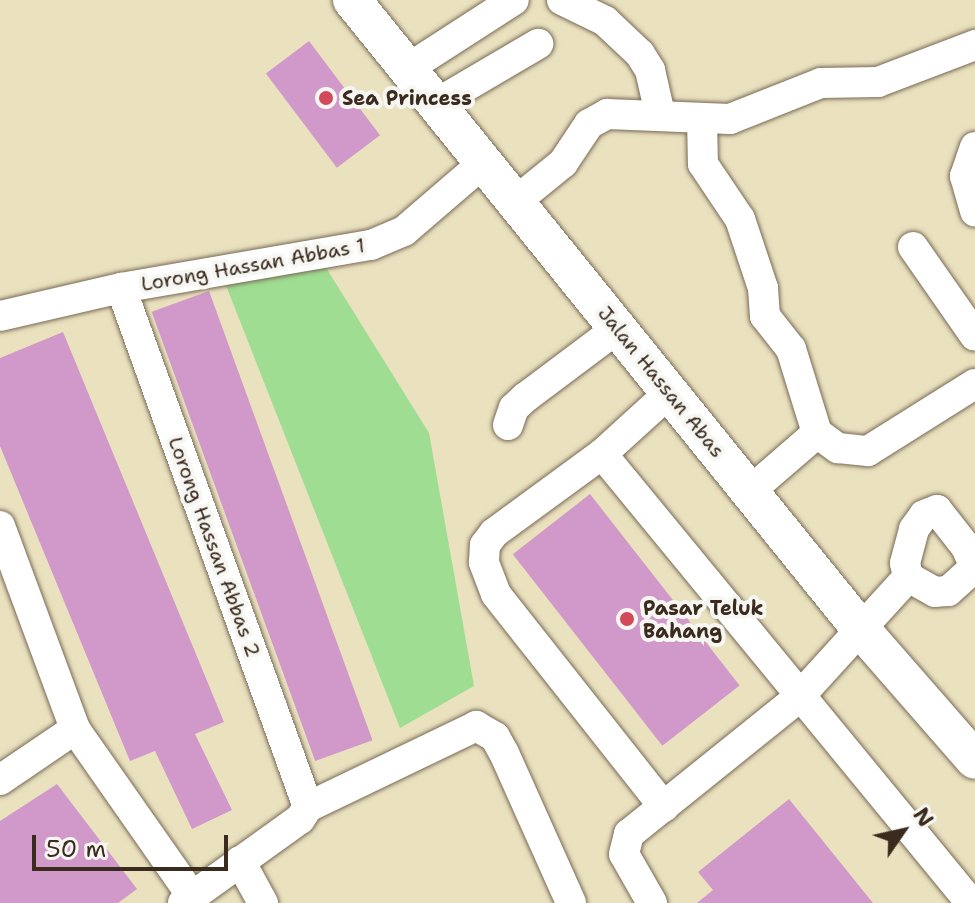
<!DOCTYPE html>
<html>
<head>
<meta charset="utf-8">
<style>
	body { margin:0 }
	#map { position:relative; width:975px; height:903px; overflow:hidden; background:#eae1bf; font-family:"Shantell Sans",sans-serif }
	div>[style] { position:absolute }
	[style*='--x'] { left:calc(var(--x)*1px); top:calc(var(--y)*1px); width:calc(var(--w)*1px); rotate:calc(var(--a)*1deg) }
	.green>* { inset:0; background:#9edd92 }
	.building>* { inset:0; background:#d199c9; transform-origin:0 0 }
	.roads { filter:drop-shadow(0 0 2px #786a56) drop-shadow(0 0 2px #786a56) }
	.minor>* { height:30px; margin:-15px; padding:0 15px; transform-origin:15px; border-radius:15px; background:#fff }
	.major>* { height:38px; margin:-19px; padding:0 19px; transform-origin:19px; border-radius:19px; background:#fff }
	.dots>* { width:22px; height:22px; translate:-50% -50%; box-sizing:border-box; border:4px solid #f6f6f2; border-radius:50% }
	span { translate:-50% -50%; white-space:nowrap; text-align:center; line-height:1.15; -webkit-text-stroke:8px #f6f6f2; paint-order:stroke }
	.poi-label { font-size:20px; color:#3b2a1e; font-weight:700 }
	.left { translate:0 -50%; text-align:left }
	.street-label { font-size:20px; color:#3b2a1e }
	.north { position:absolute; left:863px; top:791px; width:80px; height:80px; -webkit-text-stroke:6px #f6f6f2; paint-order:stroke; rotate:56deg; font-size:22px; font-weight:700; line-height:32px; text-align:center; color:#3b2a1e }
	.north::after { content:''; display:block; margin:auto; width:28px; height:36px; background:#3b2a1e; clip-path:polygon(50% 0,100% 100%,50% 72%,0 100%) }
	.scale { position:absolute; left:32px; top:835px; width:196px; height:36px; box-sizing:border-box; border:4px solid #3b2a1e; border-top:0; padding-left:10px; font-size:24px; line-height:28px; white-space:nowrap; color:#3b2a1e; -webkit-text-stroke:6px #f6f6f2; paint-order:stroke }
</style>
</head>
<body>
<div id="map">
	<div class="green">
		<div style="clip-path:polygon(325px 266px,429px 433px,474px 686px,400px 728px,225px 283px)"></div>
	</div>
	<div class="building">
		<div style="left:309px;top:41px;width:118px;height:54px;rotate:53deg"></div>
		<div style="left:209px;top:291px;width:478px;height:61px;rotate:70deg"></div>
		<div style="clip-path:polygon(63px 332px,224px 722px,195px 734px,232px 810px,192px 829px,155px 751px,130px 761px,0 446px,0 358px)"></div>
		<div style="left:590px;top:494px;width:243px;height:98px;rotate:52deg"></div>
		<div style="clip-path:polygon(57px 784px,137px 889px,118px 903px,0 903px,0 821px)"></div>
		<div style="clip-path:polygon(789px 799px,873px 903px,697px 903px,713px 890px,698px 872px)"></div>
	</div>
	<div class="roads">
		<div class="minor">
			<div style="--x:562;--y:0;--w:48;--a:26"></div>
			<div style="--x:605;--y:21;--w:48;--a:43.3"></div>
			<div style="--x:640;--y:54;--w:19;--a:58"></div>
			<div style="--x:650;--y:70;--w:45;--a:77.2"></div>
			<div style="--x:407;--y:69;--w:127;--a:-32.8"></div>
			<div style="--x:434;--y:105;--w:121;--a:-30.4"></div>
			<div style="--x:702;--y:118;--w:46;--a:88.8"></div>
			<div style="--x:703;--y:164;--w:66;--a:56.1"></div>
			<div style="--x:740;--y:219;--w:73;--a:71.6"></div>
			<div style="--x:763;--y:288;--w:28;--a:86"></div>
			<div style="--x:765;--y:316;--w:42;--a:51.8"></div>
			<div style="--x:791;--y:349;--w:88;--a:72.8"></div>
			<div style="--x:975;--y:147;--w:31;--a:109"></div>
			<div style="--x:965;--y:176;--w:37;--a:74"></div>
			<div style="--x:515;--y:202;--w:62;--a:-39.1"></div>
			<div style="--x:563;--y:163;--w:47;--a:-56.3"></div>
			<div style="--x:589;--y:124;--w:21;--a:-29"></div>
			<div style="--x:607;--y:114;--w:123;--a:2.3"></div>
			<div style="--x:730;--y:119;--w:98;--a:-21.6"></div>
			<div style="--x:821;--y:83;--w:57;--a:-1"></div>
			<div style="--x:878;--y:82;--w:104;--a:-20.9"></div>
			<div style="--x:913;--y:247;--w:108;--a:55.1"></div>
			<div style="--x:121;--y:288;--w:552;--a:70.19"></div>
			<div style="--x:0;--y:316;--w:124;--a:-13"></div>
			<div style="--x:121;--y:288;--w:254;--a:-9.8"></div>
			<div style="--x:371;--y:245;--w:36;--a:-23"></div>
			<div style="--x:404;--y:231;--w:103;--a:-40.7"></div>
			<div style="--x:508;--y:425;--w:18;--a:-71"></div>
			<div style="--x:514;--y:408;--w:16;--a:-43"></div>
			<div style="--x:526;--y:397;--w:115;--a:-36.9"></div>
			<div style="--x:602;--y:454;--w:581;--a:50.59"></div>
			<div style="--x:749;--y:492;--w:90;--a:-40.9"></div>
			<div style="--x:817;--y:433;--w:26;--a:36"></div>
			<div style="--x:838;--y:448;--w:30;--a:6"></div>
			<div style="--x:868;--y:451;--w:126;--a:-32.1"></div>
			<div style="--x:937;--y:510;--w:47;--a:51.9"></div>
			<div style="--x:966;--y:547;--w:22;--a:66"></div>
			<div style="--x:975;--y:567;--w:36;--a:138"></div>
			<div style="--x:948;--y:591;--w:13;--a:176"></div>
			<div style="--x:935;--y:592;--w:31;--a:-151"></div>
			<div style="--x:908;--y:577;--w:14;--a:-102"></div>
			<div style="--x:905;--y:563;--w:35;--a:-75"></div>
			<div style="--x:914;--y:529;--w:17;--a:-54"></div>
			<div style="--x:924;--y:515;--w:14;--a:-21"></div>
			<div style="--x:0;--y:526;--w:216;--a:69.7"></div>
			<div style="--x:75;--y:729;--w:204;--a:55"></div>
			<div style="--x:0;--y:780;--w:91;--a:-34.2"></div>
			<div style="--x:664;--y:807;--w:271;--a:-128.3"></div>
			<div style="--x:496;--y:594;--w:34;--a:-111"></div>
			<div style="--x:484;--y:562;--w:17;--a:-87"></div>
			<div style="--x:485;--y:545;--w:15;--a:-53"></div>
			<div style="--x:494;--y:533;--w:134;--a:-36.2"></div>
			<div style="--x:602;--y:454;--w:91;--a:-42.3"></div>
			<div style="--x:240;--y:861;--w:48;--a:61.3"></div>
			<div style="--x:183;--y:903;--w:144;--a:-35.7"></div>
			<div style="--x:300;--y:819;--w:14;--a:-56"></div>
			<div style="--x:308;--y:807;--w:187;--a:-25.7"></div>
			<div style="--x:476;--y:726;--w:22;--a:30"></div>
			<div style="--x:495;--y:737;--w:18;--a:61"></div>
			<div style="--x:504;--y:753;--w:164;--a:65.9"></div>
			<div style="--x:652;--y:903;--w:56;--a:-119.7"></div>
			<div style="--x:624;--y:854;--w:21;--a:-76"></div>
			<div style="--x:629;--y:834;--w:217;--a:-38.8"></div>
			<div style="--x:798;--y:698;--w:164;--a:-47.7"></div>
		</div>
		<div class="major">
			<div style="--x:352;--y:0;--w:806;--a:51.04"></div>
			<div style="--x:859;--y:627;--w:176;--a:48.9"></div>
		</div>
	</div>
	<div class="dots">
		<div style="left:326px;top:98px;background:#d1495b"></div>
		<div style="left:627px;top:619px;background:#d1495b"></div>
	</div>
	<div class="poi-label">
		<span class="left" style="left:342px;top:98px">Sea Princess</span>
		<span class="left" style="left:643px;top:620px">Pasar Teluk<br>Bahang</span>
	</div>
	<div class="street-label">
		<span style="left:253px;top:265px;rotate:-10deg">Lorong Hassan Abbas 1</span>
		<span style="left:661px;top:382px;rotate:51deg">Jalan Hassan Abas</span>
		<span style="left:214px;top:547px;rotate:70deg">Lorong Hassan Abbas 2</span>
	</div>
	<div class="north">N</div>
	<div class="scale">50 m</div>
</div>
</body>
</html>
